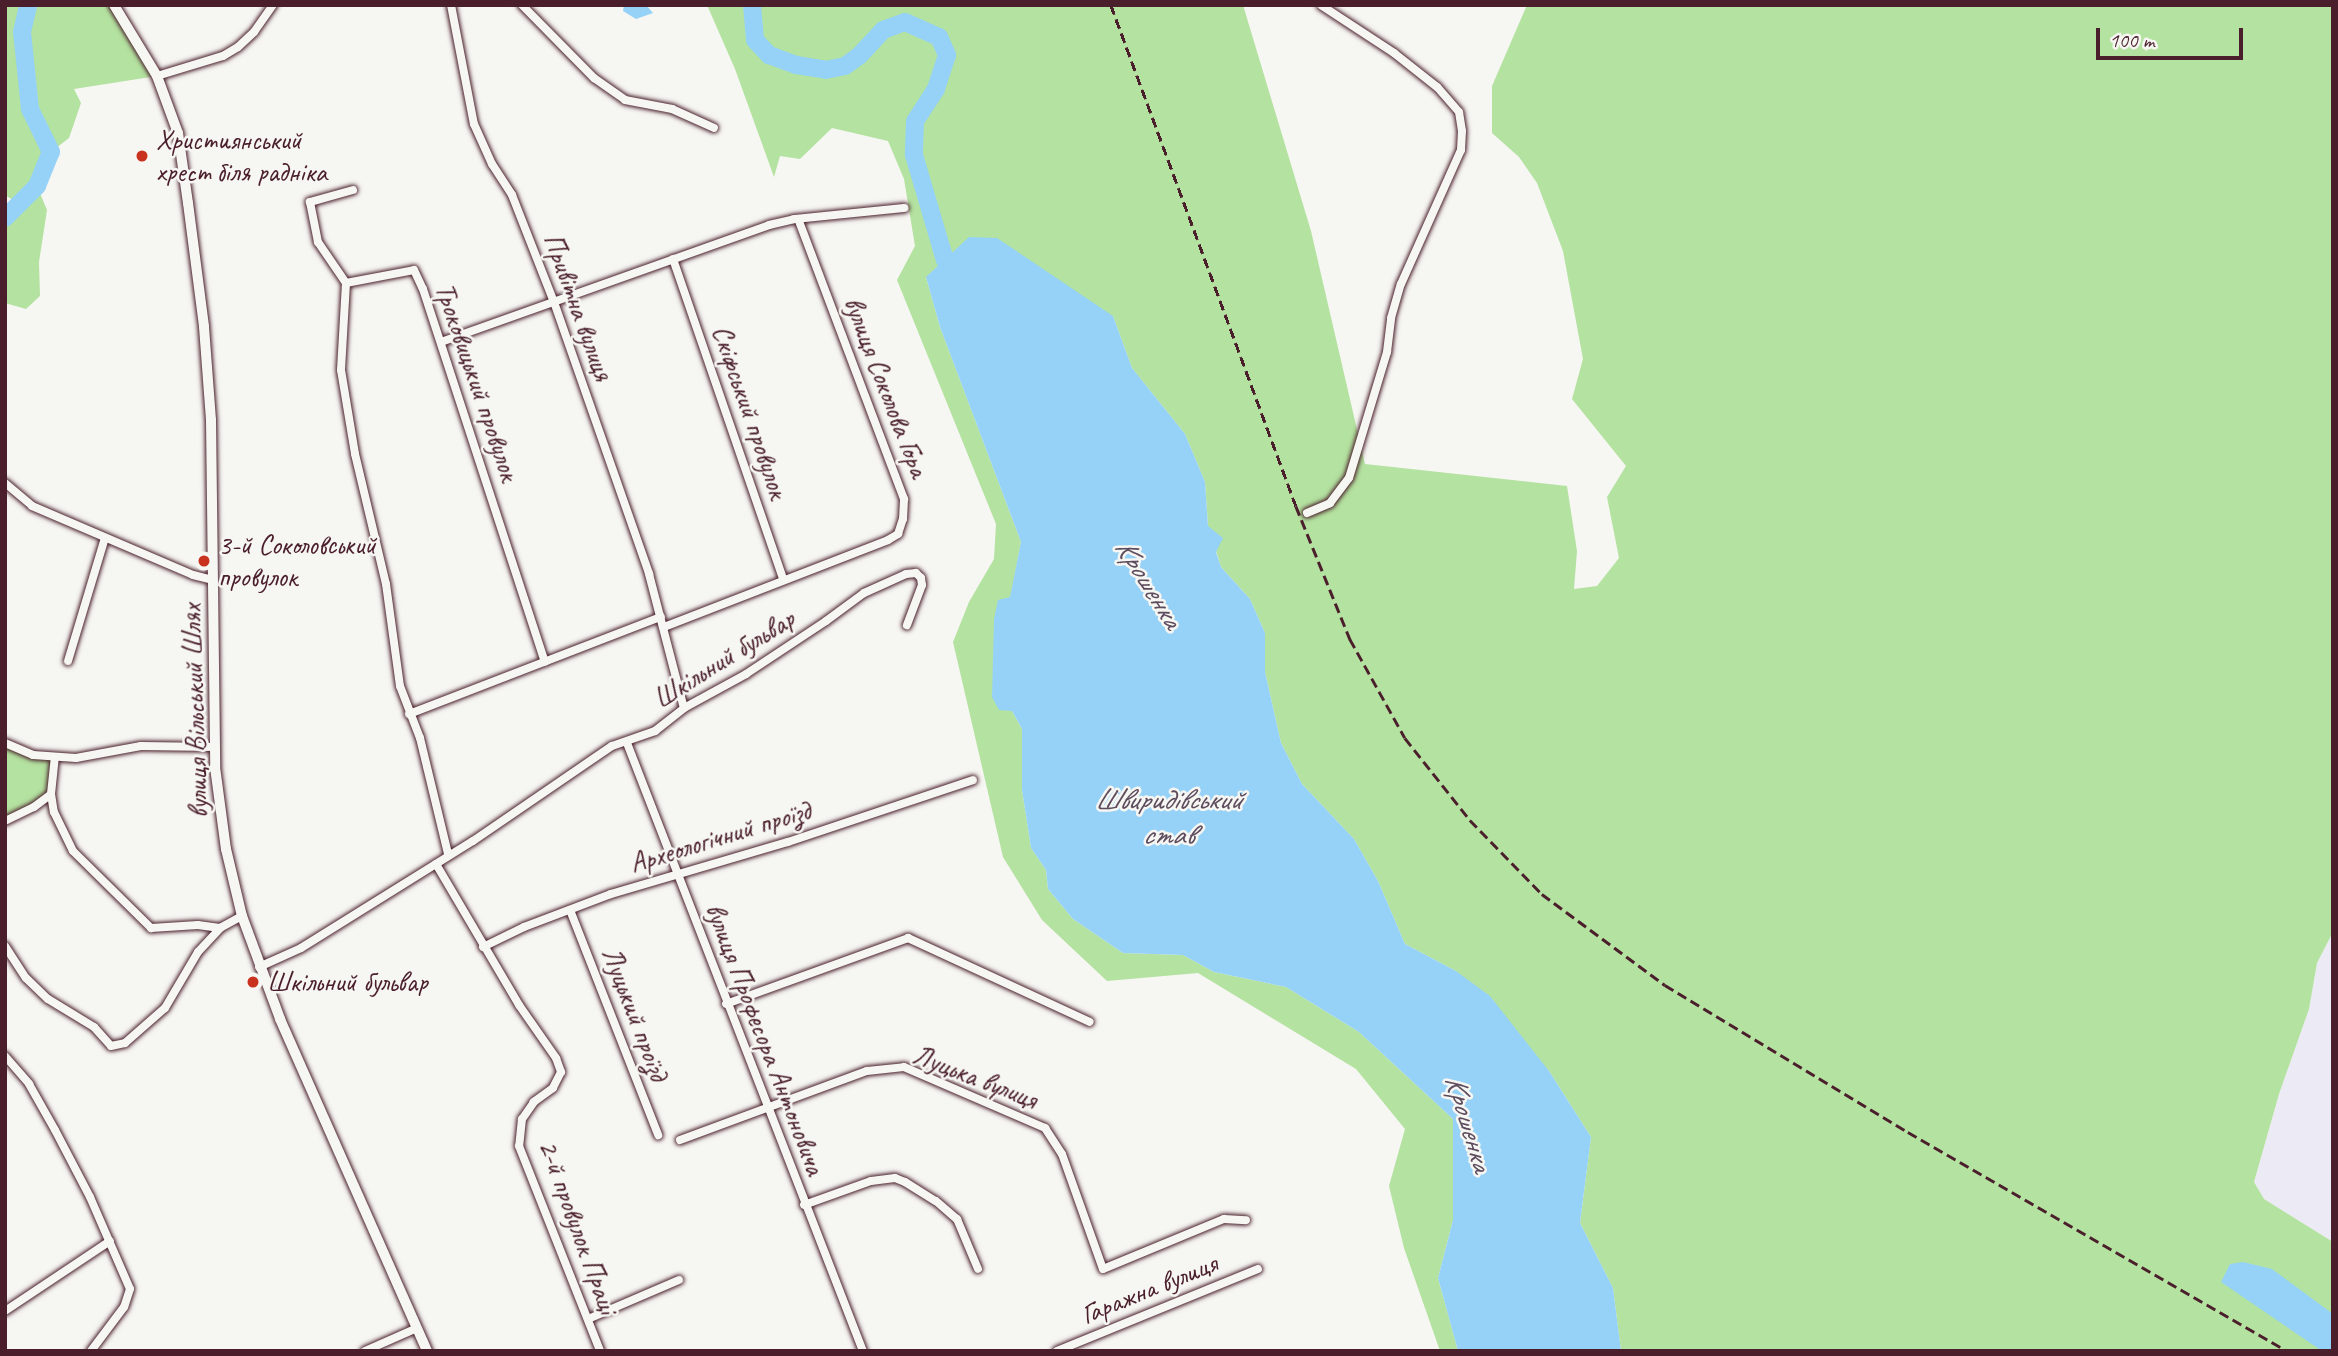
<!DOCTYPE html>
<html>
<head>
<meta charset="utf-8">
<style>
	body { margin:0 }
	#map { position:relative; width:2338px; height:1356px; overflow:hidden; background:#f6f6f2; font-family:Caveat,sans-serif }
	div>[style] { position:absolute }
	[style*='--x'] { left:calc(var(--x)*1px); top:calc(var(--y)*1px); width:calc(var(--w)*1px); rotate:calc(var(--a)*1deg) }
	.built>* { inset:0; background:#eceaf4 }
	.green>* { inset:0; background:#b4e2a0 }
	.water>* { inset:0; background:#96d2f7 }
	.river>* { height:18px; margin:-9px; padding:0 9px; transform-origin:9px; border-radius:9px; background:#96d2f7 }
	.roads { filter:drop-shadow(0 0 2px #4a1f2b) drop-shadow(0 0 2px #4a1f2b) }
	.minor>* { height:8px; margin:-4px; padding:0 4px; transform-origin:4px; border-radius:4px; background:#f6f6f2 }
	.tertiary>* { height:10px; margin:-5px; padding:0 5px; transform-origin:5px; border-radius:5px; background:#f6f6f2 }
	.rail>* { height:2.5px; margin-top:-1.25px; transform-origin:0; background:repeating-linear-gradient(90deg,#4a1f2b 0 10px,transparent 0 15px) }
	.dots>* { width:19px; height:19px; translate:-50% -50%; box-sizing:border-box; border:4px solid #f6f6f2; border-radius:50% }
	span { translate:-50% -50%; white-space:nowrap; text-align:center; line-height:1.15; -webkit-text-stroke:5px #f6f6f2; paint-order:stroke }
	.poi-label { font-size:28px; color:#4a1f2b }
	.left { translate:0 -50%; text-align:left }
	.street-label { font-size:28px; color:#4a1f2b }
	.water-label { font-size:30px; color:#5d4c5e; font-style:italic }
	.frame { position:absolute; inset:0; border:7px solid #4a1f2b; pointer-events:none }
	.scale { position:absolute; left:2096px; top:28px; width:147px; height:32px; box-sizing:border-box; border:4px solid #4a1f2b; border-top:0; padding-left:9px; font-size:21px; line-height:24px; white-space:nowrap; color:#4a1f2b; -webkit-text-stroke:5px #f6f6f2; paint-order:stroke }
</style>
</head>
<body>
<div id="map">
	<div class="built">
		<div style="clip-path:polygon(2333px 932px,2333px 1242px,2264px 1199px,2254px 1182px,2279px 1094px,2309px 1009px,2317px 963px)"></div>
	</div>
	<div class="green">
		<div style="clip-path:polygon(5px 5px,114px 5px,157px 76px,74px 89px,81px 103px,69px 138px,51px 152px,37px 186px,47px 210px,39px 262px,40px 296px,26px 309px,5px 303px,5px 218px,19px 204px,5px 195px)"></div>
		<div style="clip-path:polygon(707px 5px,1243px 5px,1311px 231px,1365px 464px,1567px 486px,1577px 551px,1574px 589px,1597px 586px,1619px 558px,1607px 497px,1626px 466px,1572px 399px,1583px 359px,1563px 251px,1537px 183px,1519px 157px,1492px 133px,1492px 86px,1527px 5px,2333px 5px,2333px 932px,2317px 963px,2309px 1009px,2279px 1094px,2254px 1182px,2264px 1199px,2333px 1242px,2333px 1351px,1621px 1351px,1613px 1288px,1580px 1223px,1591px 1137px,1549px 1071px,1456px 971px,1405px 944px,1378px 881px,1354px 839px,1302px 784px,1281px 743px,1265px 672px,1265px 633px,1250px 599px,1221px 567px,1208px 526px,1205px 482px,1185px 434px,1132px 368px,1113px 316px,926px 277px,940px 327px,1021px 542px,992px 696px,1012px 711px,1022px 729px,1022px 790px,1031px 848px,1046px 870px,1048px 889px,1073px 919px,1123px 953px,1183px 955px,1214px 972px,1286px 987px,1359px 1032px,1453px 1119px,1453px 1220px,1438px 1278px,1458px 1351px,1440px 1351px,1404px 1248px,1389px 1186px,1405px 1129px,1356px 1069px,1198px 973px,1107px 981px,1042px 920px,1003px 857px,953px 642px,969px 602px,994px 559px,996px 524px,897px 280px,915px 246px,904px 179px,888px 141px,832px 128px,800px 159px,780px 156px,774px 177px,735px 69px)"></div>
		<div style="clip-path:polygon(5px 743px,33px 755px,55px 757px,51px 794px,5px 821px)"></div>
	</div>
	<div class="water">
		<div style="clip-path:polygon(624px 5px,646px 5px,653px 13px,636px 19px,623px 11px)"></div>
		<div style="clip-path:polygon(969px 237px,997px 238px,1113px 316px,1132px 368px,1185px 434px,1205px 482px,1208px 526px,1223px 538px,1216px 552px,1221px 567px,1250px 599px,1265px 633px,1265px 672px,1281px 743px,1302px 784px,1354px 839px,1378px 881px,1405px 944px,1456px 971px,1490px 996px,1549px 1071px,1591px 1137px,1580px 1223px,1613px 1288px,1621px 1351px,1458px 1351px,1438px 1278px,1453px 1220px,1453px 1119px,1359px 1032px,1286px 987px,1214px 972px,1183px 955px,1123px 953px,1073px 919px,1048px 889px,1046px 870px,1031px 848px,1022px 790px,1022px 729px,1012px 711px,999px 710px,992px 697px,994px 619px,998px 600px,1010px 597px,1021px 542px,940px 327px,926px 277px)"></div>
		<div style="clip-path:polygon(2243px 1262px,2272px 1269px,2333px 1314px,2333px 1351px,2322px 1351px,2221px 1282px,2230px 1264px)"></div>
	</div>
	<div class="river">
		<div style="--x:752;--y:5;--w:35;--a:85"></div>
		<div style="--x:755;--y:40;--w:21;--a:47"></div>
		<div style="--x:769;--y:55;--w:29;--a:20"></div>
		<div style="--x:796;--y:65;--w:30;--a:9"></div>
		<div style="--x:826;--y:70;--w:19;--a:-12"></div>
		<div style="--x:845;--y:66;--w:17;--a:-36"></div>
		<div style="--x:859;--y:56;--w:35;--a:-47"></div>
		<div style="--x:883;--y:30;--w:23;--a:-20"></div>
		<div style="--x:905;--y:22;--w:37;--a:24"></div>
		<div style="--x:939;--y:37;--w:20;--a:66"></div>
		<div style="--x:947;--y:55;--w:36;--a:108"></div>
		<div style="--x:936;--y:89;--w:38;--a:123"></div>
		<div style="--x:915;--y:121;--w:34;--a:92"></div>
		<div style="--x:914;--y:155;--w:109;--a:73.6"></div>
		<div style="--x:945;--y:260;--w:23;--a:59"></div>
		<div style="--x:5;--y:218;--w:45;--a:-45"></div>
		<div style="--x:37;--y:186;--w:37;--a:-68"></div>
		<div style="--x:51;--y:152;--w:48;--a:-116"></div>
		<div style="--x:30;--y:109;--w:77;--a:-95.9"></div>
		<div style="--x:22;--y:32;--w:28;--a:-77"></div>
	</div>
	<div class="roads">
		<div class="minor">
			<div style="--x:451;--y:5;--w:121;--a:79.1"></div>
			<div style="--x:474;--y:124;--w:44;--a:65.8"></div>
			<div style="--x:492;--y:164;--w:37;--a:57"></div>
			<div style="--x:512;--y:195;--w:115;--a:68.6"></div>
			<div style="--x:554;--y:302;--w:288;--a:70.7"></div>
			<div style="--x:649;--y:574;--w:138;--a:75.4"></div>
			<div style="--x:522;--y:5;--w:103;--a:45.4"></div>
			<div style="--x:594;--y:78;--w:38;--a:35"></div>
			<div style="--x:625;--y:100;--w:48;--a:10.8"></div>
			<div style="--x:672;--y:109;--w:46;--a:24.3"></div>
			<div style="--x:157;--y:76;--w:69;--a:-16.9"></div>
			<div style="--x:223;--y:56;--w:17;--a:-31"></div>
			<div style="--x:238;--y:47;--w:22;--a:-43"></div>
			<div style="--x:254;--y:32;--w:33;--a:-55"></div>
			<div style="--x:353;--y:190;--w:45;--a:164.4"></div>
			<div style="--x:310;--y:202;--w:41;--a:78.7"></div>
			<div style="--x:318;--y:242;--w:50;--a:55.7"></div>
			<div style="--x:346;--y:283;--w:69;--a:-10.8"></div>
			<div style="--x:414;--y:270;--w:21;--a:65"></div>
			<div style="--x:423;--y:289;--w:392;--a:71.9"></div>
			<div style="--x:673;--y:259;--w:338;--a:71"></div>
			<div style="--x:346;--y:283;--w:87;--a:93.3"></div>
			<div style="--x:341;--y:370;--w:85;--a:80.5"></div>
			<div style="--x:355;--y:454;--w:134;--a:76.6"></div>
			<div style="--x:386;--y:584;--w:103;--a:82.2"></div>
			<div style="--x:400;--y:686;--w:56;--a:69"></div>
			<div style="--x:420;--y:738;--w:119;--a:76.4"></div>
			<div style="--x:441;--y:342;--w:348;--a:-19.6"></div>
			<div style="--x:769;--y:225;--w:26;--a:-13"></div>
			<div style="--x:794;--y:219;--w:111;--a:-5.7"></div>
			<div style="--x:5;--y:483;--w:35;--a:40"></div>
			<div style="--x:32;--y:506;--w:175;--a:23.2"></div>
			<div style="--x:193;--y:575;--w:21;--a:14"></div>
			<div style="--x:1307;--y:513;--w:25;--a:-23"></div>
			<div style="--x:1330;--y:503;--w:31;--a:-53"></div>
			<div style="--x:1349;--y:478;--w:132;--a:-73.2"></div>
			<div style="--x:1387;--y:352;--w:34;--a:-83"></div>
			<div style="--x:1391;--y:318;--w:35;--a:-74"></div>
			<div style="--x:1401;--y:284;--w:147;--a:-65.9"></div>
			<div style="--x:1461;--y:150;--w:19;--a:-87"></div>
			<div style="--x:1462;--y:131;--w:19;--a:-99"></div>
			<div style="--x:1459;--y:112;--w:33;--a:-131"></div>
			<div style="--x:1437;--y:87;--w:55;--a:-141.7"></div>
			<div style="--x:1394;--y:53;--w:87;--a:-146.7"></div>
			<div style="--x:664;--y:627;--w:240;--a:-21.2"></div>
			<div style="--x:888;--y:540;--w:12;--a:-31"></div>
			<div style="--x:898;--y:534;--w:16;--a:-72"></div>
			<div style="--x:903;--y:519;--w:20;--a:-87"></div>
			<div style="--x:904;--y:499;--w:299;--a:-110.7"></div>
			<div style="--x:68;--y:661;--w:128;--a:-73.3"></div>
			<div style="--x:409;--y:714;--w:270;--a:-21.1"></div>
			<div style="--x:5;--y:743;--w:30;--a:23"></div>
			<div style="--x:33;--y:755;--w:43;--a:4"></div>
			<div style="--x:76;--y:758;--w:66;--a:-10.5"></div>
			<div style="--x:141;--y:746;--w:74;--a:0.8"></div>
			<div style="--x:627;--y:743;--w:652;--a:68.79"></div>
			<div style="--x:51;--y:794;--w:18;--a:81"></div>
			<div style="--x:54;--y:812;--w:43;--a:64"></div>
			<div style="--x:73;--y:851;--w:110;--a:44.6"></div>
			<div style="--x:151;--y:928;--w:47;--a:-3.7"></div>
			<div style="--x:198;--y:925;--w:22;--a:8"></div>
			<div style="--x:5;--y:821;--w:32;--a:-26"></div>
			<div style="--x:34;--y:807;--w:21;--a:-37"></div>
			<div style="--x:51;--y:794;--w:37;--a:-84"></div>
			<div style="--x:436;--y:864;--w:164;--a:59.5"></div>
			<div style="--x:519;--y:1005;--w:65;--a:55.1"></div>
			<div style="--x:556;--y:1058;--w:15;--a:70"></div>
			<div style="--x:561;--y:1072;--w:18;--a:117"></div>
			<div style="--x:553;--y:1088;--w:24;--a:144"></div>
			<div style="--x:534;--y:1102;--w:21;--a:125"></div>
			<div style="--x:522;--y:1119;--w:27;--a:96"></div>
			<div style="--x:519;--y:1146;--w:220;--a:68.4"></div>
			<div style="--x:570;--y:910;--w:242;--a:68.6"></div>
			<div style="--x:5;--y:946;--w:38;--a:57"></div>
			<div style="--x:26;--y:978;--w:30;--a:44"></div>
			<div style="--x:48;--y:999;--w:54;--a:31.3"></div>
			<div style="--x:94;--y:1027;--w:25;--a:48"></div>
			<div style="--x:111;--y:1046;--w:14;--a:-12"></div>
			<div style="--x:125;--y:1043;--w:53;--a:-41.2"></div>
			<div style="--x:165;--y:1008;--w:65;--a:-59.5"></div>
			<div style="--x:198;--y:952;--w:33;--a:-47"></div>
			<div style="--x:220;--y:928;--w:25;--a:-29"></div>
			<div style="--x:483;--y:947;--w:46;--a:-26"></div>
			<div style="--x:524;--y:927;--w:93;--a:-20.8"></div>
			<div style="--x:611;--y:894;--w:184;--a:-16.4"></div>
			<div style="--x:788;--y:842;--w:195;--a:-18.5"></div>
			<div style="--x:259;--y:967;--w:46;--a:-24.3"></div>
			<div style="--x:301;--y:948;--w:203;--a:-31.9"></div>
			<div style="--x:473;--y:841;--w:168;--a:-34.4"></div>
			<div style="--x:612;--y:746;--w:46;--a:-19.2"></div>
			<div style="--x:655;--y:731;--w:37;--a:-38"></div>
			<div style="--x:684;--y:708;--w:71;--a:-28.7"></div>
			<div style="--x:746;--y:674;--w:96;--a:-33.5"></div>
			<div style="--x:826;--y:621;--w:47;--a:-36.4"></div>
			<div style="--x:864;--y:593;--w:46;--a:-24.3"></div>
			<div style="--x:906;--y:574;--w:10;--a:-6"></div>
			<div style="--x:916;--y:573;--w:7;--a:45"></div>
			<div style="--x:921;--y:578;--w:7;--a:82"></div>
			<div style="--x:922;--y:585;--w:43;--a:110.6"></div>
			<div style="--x:726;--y:1004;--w:194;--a:-19.9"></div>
			<div style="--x:908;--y:938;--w:200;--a:24.8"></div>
			<div style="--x:5;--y:1056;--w:37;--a:49"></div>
			<div style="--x:29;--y:1084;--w:53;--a:60.5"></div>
			<div style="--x:55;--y:1130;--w:76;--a:62.4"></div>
			<div style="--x:90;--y:1197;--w:100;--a:66.5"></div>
			<div style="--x:130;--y:1289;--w:19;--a:108"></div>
			<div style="--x:124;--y:1307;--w:55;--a:126.9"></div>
			<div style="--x:680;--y:1140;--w:199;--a:-20.3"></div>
			<div style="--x:867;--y:1071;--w:37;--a:-6"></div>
			<div style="--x:904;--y:1067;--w:154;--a:23.4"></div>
			<div style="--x:1045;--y:1128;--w:31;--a:57"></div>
			<div style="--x:1062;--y:1154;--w:122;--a:70.4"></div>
			<div style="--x:1103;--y:1269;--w:131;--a:-22.5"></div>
			<div style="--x:1224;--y:1219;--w:22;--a:3"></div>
			<div style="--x:804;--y:1205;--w:71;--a:-19.7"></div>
			<div style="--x:871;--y:1181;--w:24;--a:-7"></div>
			<div style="--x:895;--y:1178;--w:11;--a:22"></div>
			<div style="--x:905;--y:1182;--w:36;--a:32"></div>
			<div style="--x:936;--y:1201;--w:28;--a:41"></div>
			<div style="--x:957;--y:1219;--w:54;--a:67.2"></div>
			<div style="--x:5;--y:1311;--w:126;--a:-33.7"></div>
			<div style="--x:588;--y:1319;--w:99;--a:-23.2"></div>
			<div style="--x:365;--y:1351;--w:57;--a:-23.9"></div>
			<div style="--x:1057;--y:1351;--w:217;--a:-22.2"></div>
		</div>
		<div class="tertiary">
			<div style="--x:114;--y:5;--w:83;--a:58.8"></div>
			<div style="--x:157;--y:76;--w:61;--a:69.8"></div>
			<div style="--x:178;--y:133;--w:71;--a:81.9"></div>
			<div style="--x:188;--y:203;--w:125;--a:82.6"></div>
			<div style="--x:204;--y:327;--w:93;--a:85.7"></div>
			<div style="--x:211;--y:420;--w:347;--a:89.3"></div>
			<div style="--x:215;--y:767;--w:83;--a:82.4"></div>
			<div style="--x:226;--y:849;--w:69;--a:76.6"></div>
			<div style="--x:242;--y:916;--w:110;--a:69.7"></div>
			<div style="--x:280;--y:1019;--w:363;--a:66.1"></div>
		</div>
	</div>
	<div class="rail">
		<div style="--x:1111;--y:5;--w:534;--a:69.73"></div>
		<div style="--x:1296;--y:506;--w:144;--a:67.9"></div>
		<div style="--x:1350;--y:639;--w:113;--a:60.9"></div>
		<div style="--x:1405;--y:738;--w:105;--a:51.6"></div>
		<div style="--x:1470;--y:820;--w:103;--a:45.8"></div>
		<div style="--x:1542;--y:894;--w:153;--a:36.5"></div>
		<div style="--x:1665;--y:985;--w:284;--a:31.2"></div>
		<div style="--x:1908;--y:1132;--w:439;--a:30"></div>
	</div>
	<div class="dots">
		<div style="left:142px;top:156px;background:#c8321e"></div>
		<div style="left:204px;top:561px;background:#c8321e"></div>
		<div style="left:253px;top:982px;background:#c8321e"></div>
	</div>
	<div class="poi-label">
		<span class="left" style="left:156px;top:156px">Християнський<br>хрест біля радніка</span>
		<span class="left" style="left:218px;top:561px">3-й Соколовський<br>провулок</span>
		<span class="left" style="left:267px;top:982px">Шкільний бульвар</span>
	</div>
	<div class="street-label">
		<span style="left:578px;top:307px;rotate:70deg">Привітна вулиця</span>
		<span style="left:477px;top:382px;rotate:71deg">Троковицький провулок</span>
		<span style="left:886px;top:387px;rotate:69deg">вулиця Соколова Гора</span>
		<span style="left:750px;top:412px;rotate:71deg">Скіфський провулок</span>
		<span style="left:724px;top:659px;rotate:-32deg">Шкільний бульвар</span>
		<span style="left:195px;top:711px;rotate:-92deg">вулиця Вільський Шлях</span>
		<span style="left:720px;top:837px;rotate:-17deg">Археологічний проїзд</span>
		<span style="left:635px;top:1014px;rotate:69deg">Луцький проїзд</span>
		<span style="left:765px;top:1039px;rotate:69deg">вулиця Професора Антоновича</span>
		<span style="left:975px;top:1077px;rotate:21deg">Луцька вулиця</span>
		<span style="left:578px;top:1227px;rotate:70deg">2-й провулок Праці</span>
		<span style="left:1149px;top:1289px;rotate:-22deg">Гаражна вулиця</span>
	</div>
	<div class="water-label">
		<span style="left:1149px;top:583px;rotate:58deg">Крошенка</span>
		<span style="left:1168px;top:816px">Швиридівський<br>став</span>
		<span style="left:1469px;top:1123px;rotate:73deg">Крошенка</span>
	</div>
	<div class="frame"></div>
	<div class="scale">100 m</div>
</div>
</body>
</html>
